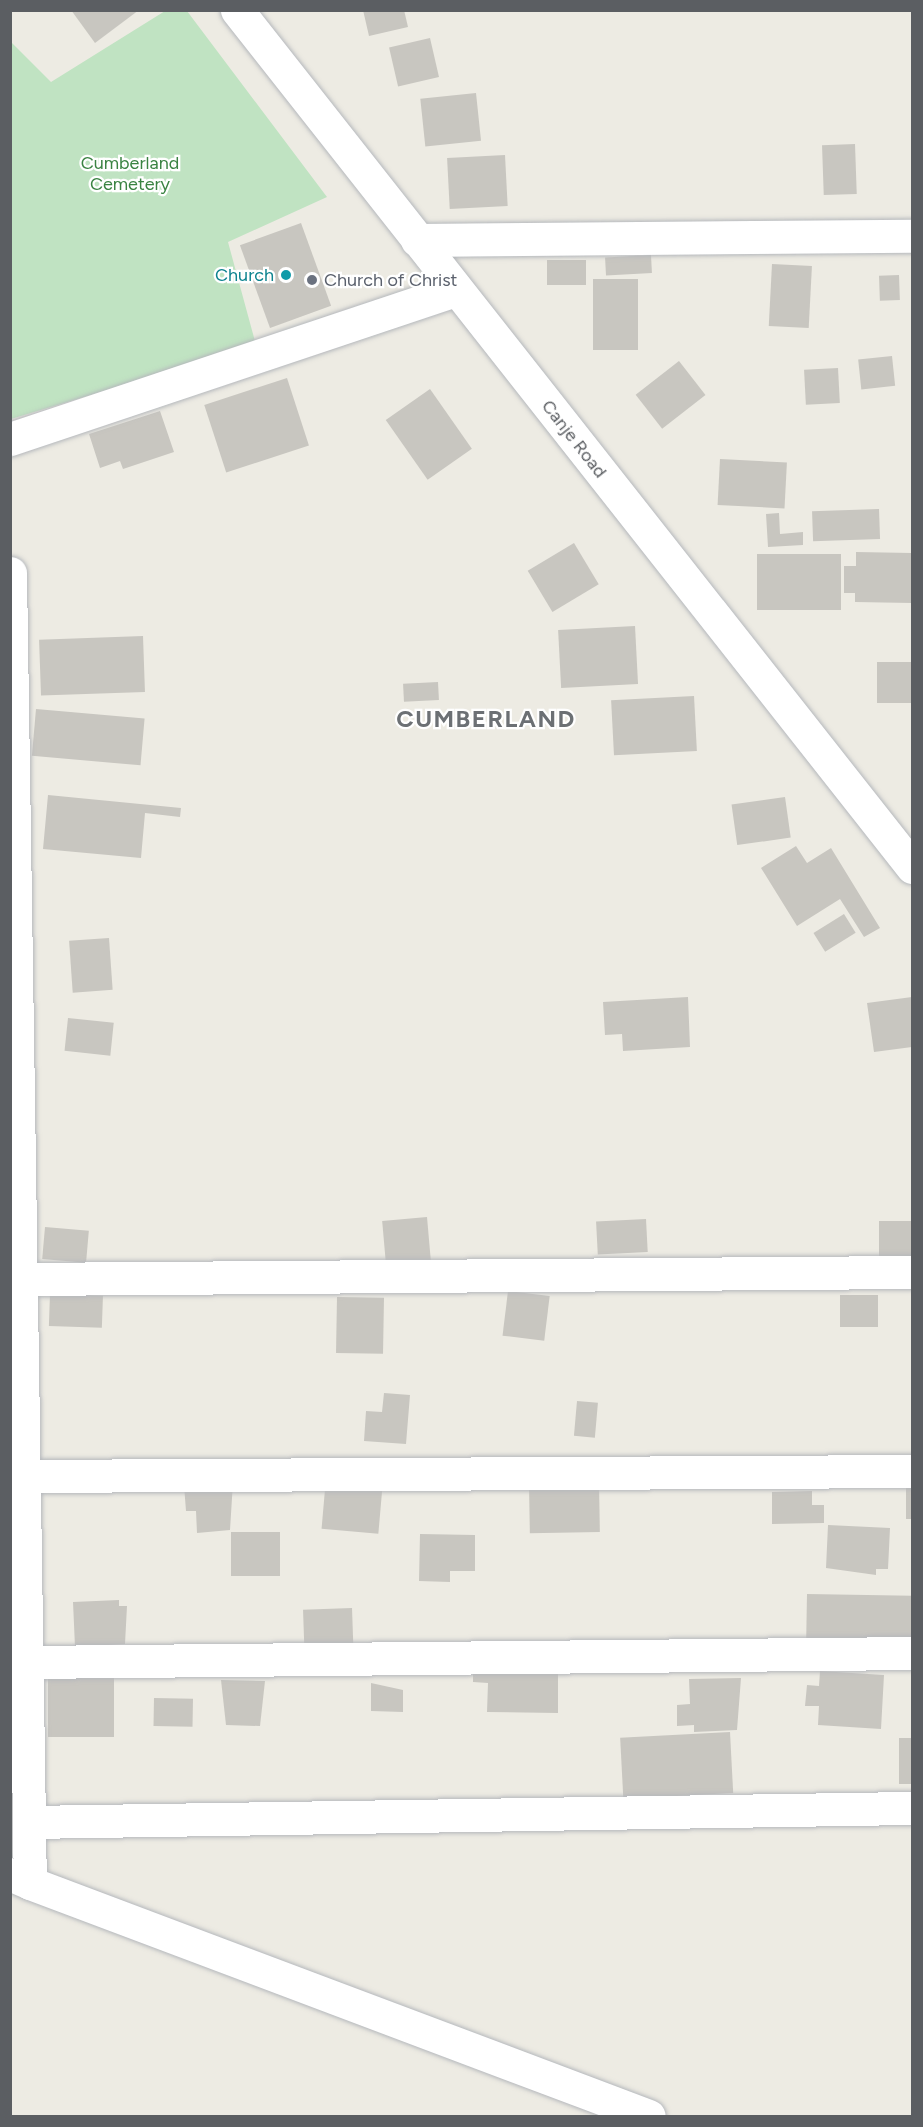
<!DOCTYPE html>
<html>
<head>
<meta charset="utf-8">
<style>
	body { margin:0 }
	#map { position:relative; width:923px; height:2127px; overflow:hidden; background:#edebe3; font-family:Figtree,sans-serif }
	div>[style] { position:absolute }
	[style*='--x'] { left:calc(var(--x)*1px); top:calc(var(--y)*1px); width:calc(var(--w)*1px); rotate:calc(var(--a)*1deg) }
	.green>* { inset:0; background:#c0e3c2 }
	.building>* { inset:0; background:#c8c6c0; transform-origin:0 0 }
	.roads { filter:drop-shadow(0 0 2px #b5b8bc) drop-shadow(0 0 2px #b5b8bc) }
	.minor>* { height:33px; margin:-16.5px; padding:0 16.5px; transform-origin:16.5px; border-radius:16.5px; background:#fff }
	.dots>* { width:16px; height:16px; translate:-50% -50%; box-sizing:border-box; border:3px solid #fff; border-radius:50% }
	span { translate:-50% -50%; white-space:nowrap; text-align:center; line-height:1.15; -webkit-text-stroke:4.5px #fff; paint-order:stroke }
	.park-label { font-size:18px; color:#3a8342 }
	.culture-label { font-size:18px; color:#0d838f }
	.right { translate:-100% -50%; text-align:right }
	.worship-label { font-size:18px; color:#5b616d }
	.left { translate:0 -50%; text-align:left }
	.street-label { font-size:18px; color:#5b5e62 }
	.district-label { font-size:24px; color:#6c7074; font-weight:700; letter-spacing:1.5px }
	.frame { position:absolute; inset:0; border:12px solid #5b5e62; pointer-events:none }
</style>
</head>
<body>
<div id="map">
	<div class="green">
		<div style="clip-path:polygon(165px 11px,187px 11px,327px 197px,228px 242px,256px 345px,11px 419px,10px 41px,51px 82px)"></div>
	</div>
	<div class="building">
		<div style="clip-path:polygon(71px 10px,139px 10px,95px 43px)"></div>
		<div style="clip-path:polygon(363px 10px,404px 10px,408px 27px,369px 36px)"></div>
		<div style="left:430px;top:38px;width:40px;height:42px;rotate:77deg"></div>
		<div style="left:476px;top:93px;width:48px;height:56px;rotate:84deg"></div>
		<div style="left:855px;top:144px;width:50px;height:33px;rotate:88deg"></div>
		<div style="left:505px;top:155px;width:51px;height:58px;rotate:87deg"></div>
		<div style="left:301px;top:223px;width:88px;height:65px;rotate:70deg"></div>
		<div style="left:651px;top:255px;width:18px;height:46px;rotate:87deg"></div>
		<div style="left:547px;top:260px;width:39px;height:25px"></div>
		<div style="left:772px;top:264px;width:40px;height:62px;rotate:3deg"></div>
		<div style="left:899px;top:275px;width:25px;height:20px;rotate:88deg"></div>
		<div style="left:593px;top:279px;width:45px;height:71px"></div>
		<div style="left:892px;top:356px;width:30px;height:34px;rotate:84deg"></div>
		<div style="left:679px;top:361px;width:43px;height:55px;rotate:52deg"></div>
		<div style="left:838px;top:368px;width:35px;height:34px;rotate:87deg"></div>
		<div style="left:287px;top:378px;width:71px;height:87px;rotate:72deg"></div>
		<div style="left:430px;top:389px;width:73px;height:54px;rotate:55deg"></div>
		<div style="clip-path:polygon(160px 411px,174px 452px,123px 469px,120px 461px,100px 468px,89px 434px)"></div>
		<div style="left:720px;top:459px;width:67px;height:46px;rotate:3deg"></div>
		<div style="left:879px;top:509px;width:30px;height:67px;rotate:88deg"></div>
		<div style="clip-path:polygon(779px 513px,780px 534px,803px 532px,803px 545px,768px 547px,766px 514px)"></div>
		<div style="left:574px;top:543px;width:48px;height:54px;rotate:59deg"></div>
		<div style="clip-path:polygon(856px 552px,912px 553px,912px 603px,855px 602px,855px 593px,844px 593px,844px 566px,856px 566px)"></div>
		<div style="left:841px;top:554px;width:56px;height:84px;rotate:90deg"></div>
		<div style="left:635px;top:626px;width:58px;height:77px;rotate:87deg"></div>
		<div style="left:143px;top:636px;width:56px;height:104px;rotate:88deg"></div>
		<div style="left:912px;top:662px;width:41px;height:35px;rotate:90deg"></div>
		<div style="left:438px;top:682px;width:18px;height:35px;rotate:87deg"></div>
		<div style="left:694px;top:696px;width:55px;height:83px;rotate:87deg"></div>
		<div style="left:36px;top:709px;width:109px;height:47px;rotate:5deg"></div>
		<div style="clip-path:polygon(48px 795px,181px 808px,180px 817px,145px 813px,141px 858px,43px 849px)"></div>
		<div style="left:785px;top:797px;width:41px;height:54px;rotate:82deg"></div>
		<div style="clip-path:polygon(796px 846px,807px 863px,831px 848px,880px 928px,864px 937px,840px 899px,797px 926px,761px 868px)"></div>
		<div style="left:844px;top:914px;width:22px;height:36px;rotate:58deg"></div>
		<div style="left:109px;top:938px;width:52px;height:40px;rotate:86deg"></div>
		<div style="clip-path:polygon(688px 997px,690px 1047px,623px 1051px,622px 1034px,605px 1035px,603px 1002px)"></div>
		<div style="clip-path:polygon(912px 997px,912px 1047px,874px 1052px,867px 1003px)"></div>
		<div style="left:68px;top:1018px;width:46px;height:33px;rotate:6deg"></div>
		<div style="left:427px;top:1217px;width:45px;height:45px;rotate:85deg"></div>
		<div style="left:646px;top:1219px;width:33px;height:50px;rotate:87deg"></div>
		<div style="left:879px;top:1221px;width:33px;height:39px"></div>
		<div style="left:45px;top:1227px;width:44px;height:32px;rotate:5deg"></div>
		<div style="left:508px;top:1291px;width:42px;height:45px;rotate:7deg"></div>
		<div style="left:50px;top:1294px;width:53px;height:32px;rotate:2deg"></div>
		<div style="left:840px;top:1295px;width:38px;height:32px"></div>
		<div style="left:337px;top:1297px;width:47px;height:56px;rotate:1deg"></div>
		<div style="clip-path:polygon(384px 1393px,410px 1395px,406px 1444px,364px 1441px,366px 1411px,382px 1412px)"></div>
		<div style="left:577px;top:1401px;width:21px;height:35px;rotate:5deg"></div>
		<div style="left:906px;top:1476px;width:6px;height:43px"></div>
		<div style="left:326px;top:1478px;width:57px;height:51px;rotate:5deg"></div>
		<div style="clip-path:polygon(233px 1482px,230px 1530px,197px 1533px,196px 1511px,186px 1511px,184px 1485px)"></div>
		<div style="left:599px;top:1483px;width:49px;height:70px;rotate:89deg"></div>
		<div style="clip-path:polygon(812px 1491px,812px 1505px,824px 1505px,824px 1523px,772px 1524px,772px 1492px)"></div>
		<div style="clip-path:polygon(828px 1525px,890px 1528px,888px 1569px,876px 1569px,876px 1575px,826px 1568px)"></div>
		<div style="left:231px;top:1532px;width:49px;height:44px"></div>
		<div style="clip-path:polygon(420px 1534px,475px 1535px,475px 1571px,450px 1571px,450px 1582px,419px 1581px)"></div>
		<div style="left:807px;top:1594px;width:105px;height:47px;rotate:1deg"></div>
		<div style="clip-path:polygon(119px 1600px,119px 1606px,127px 1606px,125px 1644px,75px 1647px,73px 1602px)"></div>
		<div style="left:352px;top:1608px;width:37px;height:49px;rotate:88deg"></div>
		<div style="clip-path:polygon(473px 1664px,558px 1664px,558px 1713px,487px 1712px,488px 1683px,473px 1682px)"></div>
		<div style="clip-path:polygon(820px 1671px,884px 1675px,881px 1729px,818px 1725px,819px 1706px,805px 1706px,807px 1685px,819px 1686px)"></div>
		<div style="left:48px;top:1674px;width:66px;height:63px"></div>
		<div style="clip-path:polygon(741px 1678px,737px 1730px,694px 1732px,694px 1725px,677px 1726px,677px 1705px,690px 1704px,689px 1679px)"></div>
		<div style="clip-path:polygon(221px 1680px,265px 1681px,260px 1726px,226px 1725px)"></div>
		<div style="clip-path:polygon(371px 1683px,403px 1690px,403px 1712px,371px 1711px)"></div>
		<div style="left:154px;top:1698px;width:39px;height:28px;rotate:1deg"></div>
		<div style="left:730px;top:1732px;width:61px;height:110px;rotate:87deg"></div>
		<div style="left:899px;top:1738px;width:13px;height:46px"></div>
	</div>
	<div class="roads">
		<div class="minor">
			<div style="--x:237;--y:10;--w:1091;--a:51.77"></div>
			<div style="--x:417;--y:240;--w:495;--a:-0.5"></div>
			<div style="--x:10;--y:439;--w:470;--a:-18.5"></div>
			<div style="--x:10;--y:573;--w:1310;--a:89.13"></div>
			<div style="--x:30;--y:1883;--w:22;--a:-156"></div>
			<div style="--x:22;--y:1279;--w:890;--a:-0.45"></div>
			<div style="--x:24;--y:1476;--w:888;--a:-0.32"></div>
			<div style="--x:27;--y:1662;--w:885;--a:-0.58"></div>
			<div style="--x:29;--y:1822;--w:883;--a:-0.91"></div>
			<div style="--x:30;--y:1883;--w:661;--a:20.63"></div>
		</div>
	</div>
	<div class="dots">
		<div style="left:286px;top:275px;background:#0f9aa8"></div>
		<div style="left:312px;top:280px;background:#6b7280"></div>
	</div>
	<div class="park-label">
		<span style="left:130px;top:174px">Cumberland<br>Cemetery</span>
	</div>
	<div class="culture-label">
		<span class="right" style="left:274px;top:275px">Church</span>
	</div>
	<div class="worship-label">
		<span class="left" style="left:324px;top:280px">Church of Christ</span>
	</div>
	<div class="street-label">
		<span style="left:574px;top:439px;rotate:52deg">Canje Road</span>
	</div>
	<div class="district-label">
		<span style="left:486px;top:719px">CUMBERLAND</span>
	</div>
	<div class="frame"></div>
</div>
</body>
</html>
